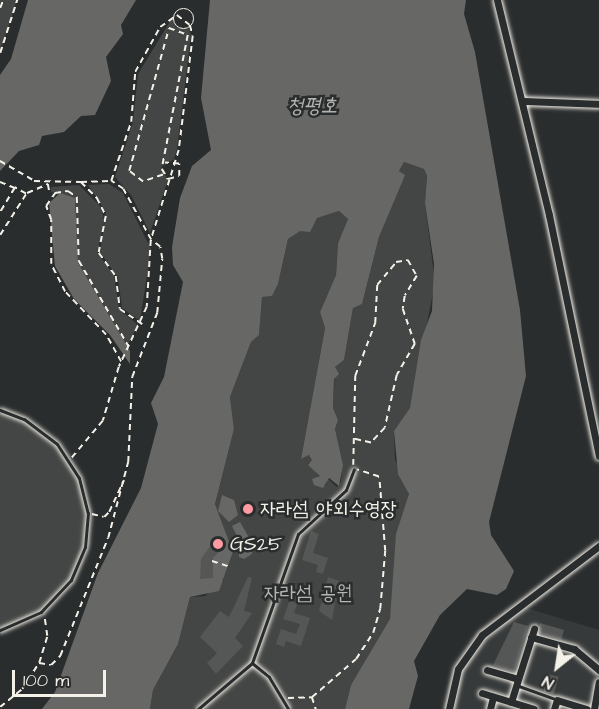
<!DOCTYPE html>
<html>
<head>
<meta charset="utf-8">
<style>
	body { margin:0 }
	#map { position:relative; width:599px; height:709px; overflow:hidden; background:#2a2d2e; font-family:"Architects Daughter","Poor Story",sans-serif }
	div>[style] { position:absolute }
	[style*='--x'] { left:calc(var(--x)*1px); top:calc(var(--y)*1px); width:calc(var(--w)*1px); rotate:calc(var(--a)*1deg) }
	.built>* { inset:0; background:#373a3a }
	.green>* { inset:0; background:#444645 }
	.water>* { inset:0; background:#676866 }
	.building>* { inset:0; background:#555756; transform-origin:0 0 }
	.path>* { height:1.5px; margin-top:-0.75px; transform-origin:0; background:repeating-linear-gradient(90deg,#f4f1e8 0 6px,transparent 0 10.5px) }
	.path>.ring { margin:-0.75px; padding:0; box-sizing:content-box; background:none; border:1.5px solid #f4f1e8; border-radius:50% }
	.roads { filter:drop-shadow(0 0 2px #f4f1e8) drop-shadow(0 0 2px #f4f1e8) }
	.service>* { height:3px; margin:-1.5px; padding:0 1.5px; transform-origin:1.5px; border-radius:1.5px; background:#2a2d2e }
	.minor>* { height:7px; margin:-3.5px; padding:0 3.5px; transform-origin:3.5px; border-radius:3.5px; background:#2a2d2e }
	.dots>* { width:16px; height:16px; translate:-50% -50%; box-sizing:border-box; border:3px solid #2a2d2e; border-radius:50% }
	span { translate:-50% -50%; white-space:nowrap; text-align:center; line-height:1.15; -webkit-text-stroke:5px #2a2d2e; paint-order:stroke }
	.poi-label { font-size:20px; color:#f4f1e8 }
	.left { translate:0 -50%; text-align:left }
	.park-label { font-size:20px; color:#b6b5af }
	.water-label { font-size:21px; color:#b5b3ae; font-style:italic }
	.north { position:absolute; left:527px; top:637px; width:60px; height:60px; -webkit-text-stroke:4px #2a2d2e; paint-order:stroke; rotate:210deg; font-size:16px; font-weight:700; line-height:24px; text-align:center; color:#f4f1e8 }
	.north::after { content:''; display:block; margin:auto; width:21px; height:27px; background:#f4f1e8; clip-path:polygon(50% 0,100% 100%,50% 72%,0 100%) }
	.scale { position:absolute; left:12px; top:670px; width:94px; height:27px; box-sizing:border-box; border:3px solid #f4f1e8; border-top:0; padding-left:8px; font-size:18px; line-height:21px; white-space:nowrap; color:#f4f1e8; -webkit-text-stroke:4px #2a2d2e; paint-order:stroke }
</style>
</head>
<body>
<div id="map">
	<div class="built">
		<div style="clip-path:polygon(523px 607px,599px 630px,599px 709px,452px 709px,454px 685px,470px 655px)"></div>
	</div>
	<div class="green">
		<div style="clip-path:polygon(0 0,17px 0,0 53px)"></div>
		<div style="clip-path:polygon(172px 18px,176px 27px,189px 29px,191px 35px,177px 149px,174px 159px,161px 167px,168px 180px,150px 233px,131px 195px,115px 177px,133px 122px,138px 74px)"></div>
		<div style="clip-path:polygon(404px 162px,424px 169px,427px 176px,425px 203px,435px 283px,410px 409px,394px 431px,395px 459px,409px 494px,390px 619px,383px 635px,351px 685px,345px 709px,150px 709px,153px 690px,178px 644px,190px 597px,205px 596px,223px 581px,233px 552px,215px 504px,234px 429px,230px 397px,251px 342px,259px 335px,262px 297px,272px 296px,278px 284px,288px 239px,316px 218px,339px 211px,348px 219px,338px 243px,336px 275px,320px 312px,325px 328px,301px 459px,309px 455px,313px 460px,308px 464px,320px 476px,314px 479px,316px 485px,326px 485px,327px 478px,337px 487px,341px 481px,342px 461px,335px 429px,338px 420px,333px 408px,335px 367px,344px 360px,353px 308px,363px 300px,379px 237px,404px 175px,399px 171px)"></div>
		<div style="clip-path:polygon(109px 184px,123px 193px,151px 249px,140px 321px,122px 308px,118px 278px,100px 252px,106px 212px,88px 185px)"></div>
		<div style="clip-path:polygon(79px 185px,102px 208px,104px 223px,97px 252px,114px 276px,119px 309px,138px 325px,126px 348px,78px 263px,75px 198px,51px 192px,51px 187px)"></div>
		<div style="clip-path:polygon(0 410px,24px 419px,57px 444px,79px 478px,88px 513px,85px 547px,71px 580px,41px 612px,0 630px)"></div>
	</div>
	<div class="water">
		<div style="clip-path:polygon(28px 0,136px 0,121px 25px,123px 34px,106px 57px,111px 81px,95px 115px,81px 116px,64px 132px,42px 136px,39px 145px,19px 151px,0 171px,0 75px,11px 59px)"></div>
		<div style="clip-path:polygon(210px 0,466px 0,464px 14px,475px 52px,520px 310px,526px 376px,489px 522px,491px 535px,514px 571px,506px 589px,497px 595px,467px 589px,440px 615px,414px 661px,418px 676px,409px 709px,345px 709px,351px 685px,390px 619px,396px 534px,409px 494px,398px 474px,394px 431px,410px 408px,421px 340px,432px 311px,434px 264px,425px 203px,427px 176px,424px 169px,404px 162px,399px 171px,405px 175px,379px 237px,362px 304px,353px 308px,344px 360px,335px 367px,339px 374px,334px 379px,333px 408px,338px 420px,335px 429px,343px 465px,339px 486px,329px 478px,323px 488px,314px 485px,312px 479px,320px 476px,308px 465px,312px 460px,309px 455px,301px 459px,325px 328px,320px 312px,336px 275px,338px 243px,348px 219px,339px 211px,317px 218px,310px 232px,300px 231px,288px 239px,278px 284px,272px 296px,262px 297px,259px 335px,251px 342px,230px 397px,234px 429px,215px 504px,233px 552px,219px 591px,190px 597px,178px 644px,153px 690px,150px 709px,42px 709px,55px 692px,98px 573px,141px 488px,158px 424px,151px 403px,164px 377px,183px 282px,173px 265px,172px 247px,180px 198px,192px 166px,211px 150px,201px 98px)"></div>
		<div style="clip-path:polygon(60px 193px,75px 198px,78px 263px,130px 351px,130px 364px,110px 335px,74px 299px,55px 266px,49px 203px)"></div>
		<div style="clip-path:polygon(222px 495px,234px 500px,238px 515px,229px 522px,218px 511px)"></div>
		<div style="clip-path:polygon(240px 522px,251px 541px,252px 554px,244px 559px,239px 557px,239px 540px,232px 526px)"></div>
	</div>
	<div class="building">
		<div style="clip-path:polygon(311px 531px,319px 534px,313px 553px,328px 558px,323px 574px,316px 572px,318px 565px,302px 560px)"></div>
		<div style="clip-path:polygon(216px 538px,224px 547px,213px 558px,213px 578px,200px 579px,201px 559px)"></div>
		<div style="clip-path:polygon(248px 577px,252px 578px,244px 611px,252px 613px,235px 638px,243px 646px,216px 674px,207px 663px,217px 653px,200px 637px,220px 611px,229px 617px)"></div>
		<div style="clip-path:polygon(328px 577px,339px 581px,332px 620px,319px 611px)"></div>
		<div style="clip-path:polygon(293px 591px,301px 594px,294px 613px,310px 618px,301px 646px,286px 641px,284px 647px,276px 644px,281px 629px,296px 634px,300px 624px,283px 619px)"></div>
		<div style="clip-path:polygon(514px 622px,528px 626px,514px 672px,493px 665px)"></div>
		<div style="left:540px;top:623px;width:25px;height:10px;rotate:16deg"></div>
		<div style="left:548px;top:674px;width:11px;height:18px;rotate:15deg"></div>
	</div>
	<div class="path">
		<div style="--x:0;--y:8;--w:9;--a:-69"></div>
		<div class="ring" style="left:174px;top:9px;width:18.5px;height:18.5px"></div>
		<div style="--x:0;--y:53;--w:56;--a:-72.2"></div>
		<div style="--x:0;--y:161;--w:39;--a:30"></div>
		<div style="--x:34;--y:181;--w:47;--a:1.2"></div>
		<div style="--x:81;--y:182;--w:23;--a:45"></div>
		<div style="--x:97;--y:198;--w:20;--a:63"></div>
		<div style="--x:106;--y:216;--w:38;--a:101"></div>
		<div style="--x:99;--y:253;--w:29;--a:54"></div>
		<div style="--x:116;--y:276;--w:33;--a:83"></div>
		<div style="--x:120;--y:309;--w:27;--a:34"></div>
		<div style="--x:163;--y:175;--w:21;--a:161"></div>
		<div style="--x:143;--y:182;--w:18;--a:-142"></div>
		<div style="--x:129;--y:171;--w:148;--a:-74.4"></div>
		<div style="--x:169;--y:28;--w:20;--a:20"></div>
		<div style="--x:188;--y:35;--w:136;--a:101"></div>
		<div style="--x:162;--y:169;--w:12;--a:59"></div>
		<div style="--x:168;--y:179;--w:11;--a:-15"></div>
		<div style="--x:179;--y:176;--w:12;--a:-90"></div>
		<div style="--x:179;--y:164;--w:14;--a:-176"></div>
		<div style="--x:0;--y:182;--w:16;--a:22"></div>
		<div style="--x:15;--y:188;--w:29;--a:121"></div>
		<div style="--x:81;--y:182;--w:29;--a:-2"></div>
		<div style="--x:27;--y:193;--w:23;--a:-23"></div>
		<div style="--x:48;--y:184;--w:10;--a:79"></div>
		<div style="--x:0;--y:235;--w:49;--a:-57.6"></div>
		<div style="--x:26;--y:194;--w:13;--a:-151"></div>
		<div style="--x:121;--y:362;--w:31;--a:-119"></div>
		<div style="--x:106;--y:335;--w:59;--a:-133.6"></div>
		<div style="--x:65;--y:292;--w:31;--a:-117"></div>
		<div style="--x:51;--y:264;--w:44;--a:-90"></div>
		<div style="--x:51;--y:220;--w:15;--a:-110"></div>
		<div style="--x:46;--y:206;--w:16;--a:-55"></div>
		<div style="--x:55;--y:193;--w:13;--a:-9"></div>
		<div style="--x:68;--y:191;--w:11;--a:34"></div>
		<div style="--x:77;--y:197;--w:64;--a:88.2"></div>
		<div style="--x:79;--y:261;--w:99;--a:59.8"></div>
		<div style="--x:353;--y:465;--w:89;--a:-88.7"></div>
		<div style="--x:355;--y:376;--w:57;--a:-69.3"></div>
		<div style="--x:375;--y:323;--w:38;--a:-87"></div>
		<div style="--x:377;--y:285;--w:30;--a:-50"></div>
		<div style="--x:396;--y:262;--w:12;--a:-9"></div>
		<div style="--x:408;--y:260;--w:18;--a:61"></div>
		<div style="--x:417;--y:276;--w:23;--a:121"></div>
		<div style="--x:405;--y:296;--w:13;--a:99"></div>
		<div style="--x:403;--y:309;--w:37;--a:71"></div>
		<div style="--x:415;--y:344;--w:36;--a:120"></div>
		<div style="--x:397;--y:375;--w:54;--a:102.8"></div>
		<div style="--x:385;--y:428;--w:21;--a:133"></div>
		<div style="--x:371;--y:443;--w:17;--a:-167"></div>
		<div style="--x:92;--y:514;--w:12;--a:14"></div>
		<div style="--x:104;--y:517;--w:7;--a:-45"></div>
		<div style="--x:109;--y:512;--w:35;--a:-65"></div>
		<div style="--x:212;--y:561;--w:20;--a:18"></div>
		<div style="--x:39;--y:663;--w:12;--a:9"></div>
		<div style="--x:51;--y:665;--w:13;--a:-45"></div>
		<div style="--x:60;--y:656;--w:127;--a:-67.9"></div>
		<div style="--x:108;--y:538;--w:79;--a:-75.3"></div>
		<div style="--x:128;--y:462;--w:85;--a:-87.3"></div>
		<div style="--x:132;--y:377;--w:69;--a:-68.7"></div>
		<div style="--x:157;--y:313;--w:54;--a:-84.7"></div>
		<div style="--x:162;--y:259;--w:12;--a:-99"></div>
		<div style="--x:160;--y:247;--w:11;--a:-142"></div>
		<div style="--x:151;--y:240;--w:58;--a:-118.8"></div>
		<div style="--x:123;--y:189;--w:14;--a:-146"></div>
		<div style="--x:111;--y:181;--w:62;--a:-71.3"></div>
		<div style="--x:131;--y:122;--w:50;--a:-85.4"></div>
		<div style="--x:135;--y:72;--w:51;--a:-60.9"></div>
		<div style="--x:160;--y:27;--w:21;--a:-35"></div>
		<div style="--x:177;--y:15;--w:16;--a:38"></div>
		<div style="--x:190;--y:25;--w:11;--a:75"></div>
		<div style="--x:193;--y:36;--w:115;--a:97"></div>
		<div style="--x:179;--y:150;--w:94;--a:107.3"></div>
		<div style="--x:151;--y:240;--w:67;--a:93.4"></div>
		<div style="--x:147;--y:307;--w:66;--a:115"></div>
		<div style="--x:119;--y:367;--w:56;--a:106.5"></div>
		<div style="--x:103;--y:421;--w:50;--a:130.1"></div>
		<div style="--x:312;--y:697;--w:58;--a:-40.8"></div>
		<div style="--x:356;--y:659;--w:31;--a:-57"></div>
		<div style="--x:373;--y:633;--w:25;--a:-74"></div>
		<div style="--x:380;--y:609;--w:58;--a:-85.1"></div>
		<div style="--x:385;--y:551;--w:74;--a:-94.6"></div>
		<div style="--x:379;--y:477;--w:23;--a:-162"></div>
		<div style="--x:288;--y:698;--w:24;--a:-2"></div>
		<div style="--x:312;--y:697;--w:13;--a:72"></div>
		<div style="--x:0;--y:707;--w:28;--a:-39"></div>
		<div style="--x:22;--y:689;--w:31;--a:-57"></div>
		<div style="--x:39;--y:663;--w:28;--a:-73"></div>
		<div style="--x:47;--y:636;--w:21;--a:-98"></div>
	</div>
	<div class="roads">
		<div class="service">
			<div style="--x:0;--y:410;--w:26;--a:21"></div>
			<div style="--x:24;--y:419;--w:41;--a:37.1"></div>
			<div style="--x:57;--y:444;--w:40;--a:57.1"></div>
			<div style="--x:79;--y:478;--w:36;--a:76"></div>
			<div style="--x:88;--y:513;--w:34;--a:95"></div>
			<div style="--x:85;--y:547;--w:36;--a:113"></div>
			<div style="--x:71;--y:580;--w:44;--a:133.2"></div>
			<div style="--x:41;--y:612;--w:45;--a:156.3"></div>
			<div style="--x:252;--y:663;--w:22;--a:39"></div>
			<div style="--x:269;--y:677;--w:37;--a:59"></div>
			<div style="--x:516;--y:685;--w:41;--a:19.7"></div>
			<div style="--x:198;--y:709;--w:71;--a:-40.4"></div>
			<div style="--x:252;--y:663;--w:137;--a:-70.4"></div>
			<div style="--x:298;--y:534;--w:65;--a:-42.5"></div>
			<div style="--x:346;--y:490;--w:22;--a:-69"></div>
		</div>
		<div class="minor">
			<div style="--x:497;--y:0;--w:221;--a:76.4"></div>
			<div style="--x:549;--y:215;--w:246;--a:78.3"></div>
			<div style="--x:522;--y:101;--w:77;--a:2.2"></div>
			<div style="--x:531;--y:637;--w:45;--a:15.6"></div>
			<div style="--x:574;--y:649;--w:33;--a:40"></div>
			<div style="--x:487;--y:670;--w:32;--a:16"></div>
			<div style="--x:482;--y:693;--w:54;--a:17.1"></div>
			<div style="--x:511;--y:702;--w:77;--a:-72.5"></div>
			<div style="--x:449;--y:709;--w:41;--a:-77.3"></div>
			<div style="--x:458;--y:669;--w:42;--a:-54.8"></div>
			<div style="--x:482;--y:635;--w:147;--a:-37.3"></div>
			<div style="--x:490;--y:709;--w:12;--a:-76"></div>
			<div style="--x:554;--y:709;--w:9;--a:-72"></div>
			<div style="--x:557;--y:700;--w:31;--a:17"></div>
			<div style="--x:594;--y:709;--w:27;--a:-80"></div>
		</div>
	</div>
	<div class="dots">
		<div style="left:248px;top:509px;background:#ff9aa2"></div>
		<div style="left:218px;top:544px;background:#ff9aa2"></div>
	</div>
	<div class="poi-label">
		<span class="left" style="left:260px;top:509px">자라섬 야외수영장</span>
		<span class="left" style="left:230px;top:544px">GS25</span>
	</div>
	<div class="park-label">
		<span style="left:308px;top:593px">자라섬 공원</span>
	</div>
	<div class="water-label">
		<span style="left:312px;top:106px">청평호</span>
	</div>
	<div class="north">N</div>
	<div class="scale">100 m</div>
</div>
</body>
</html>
